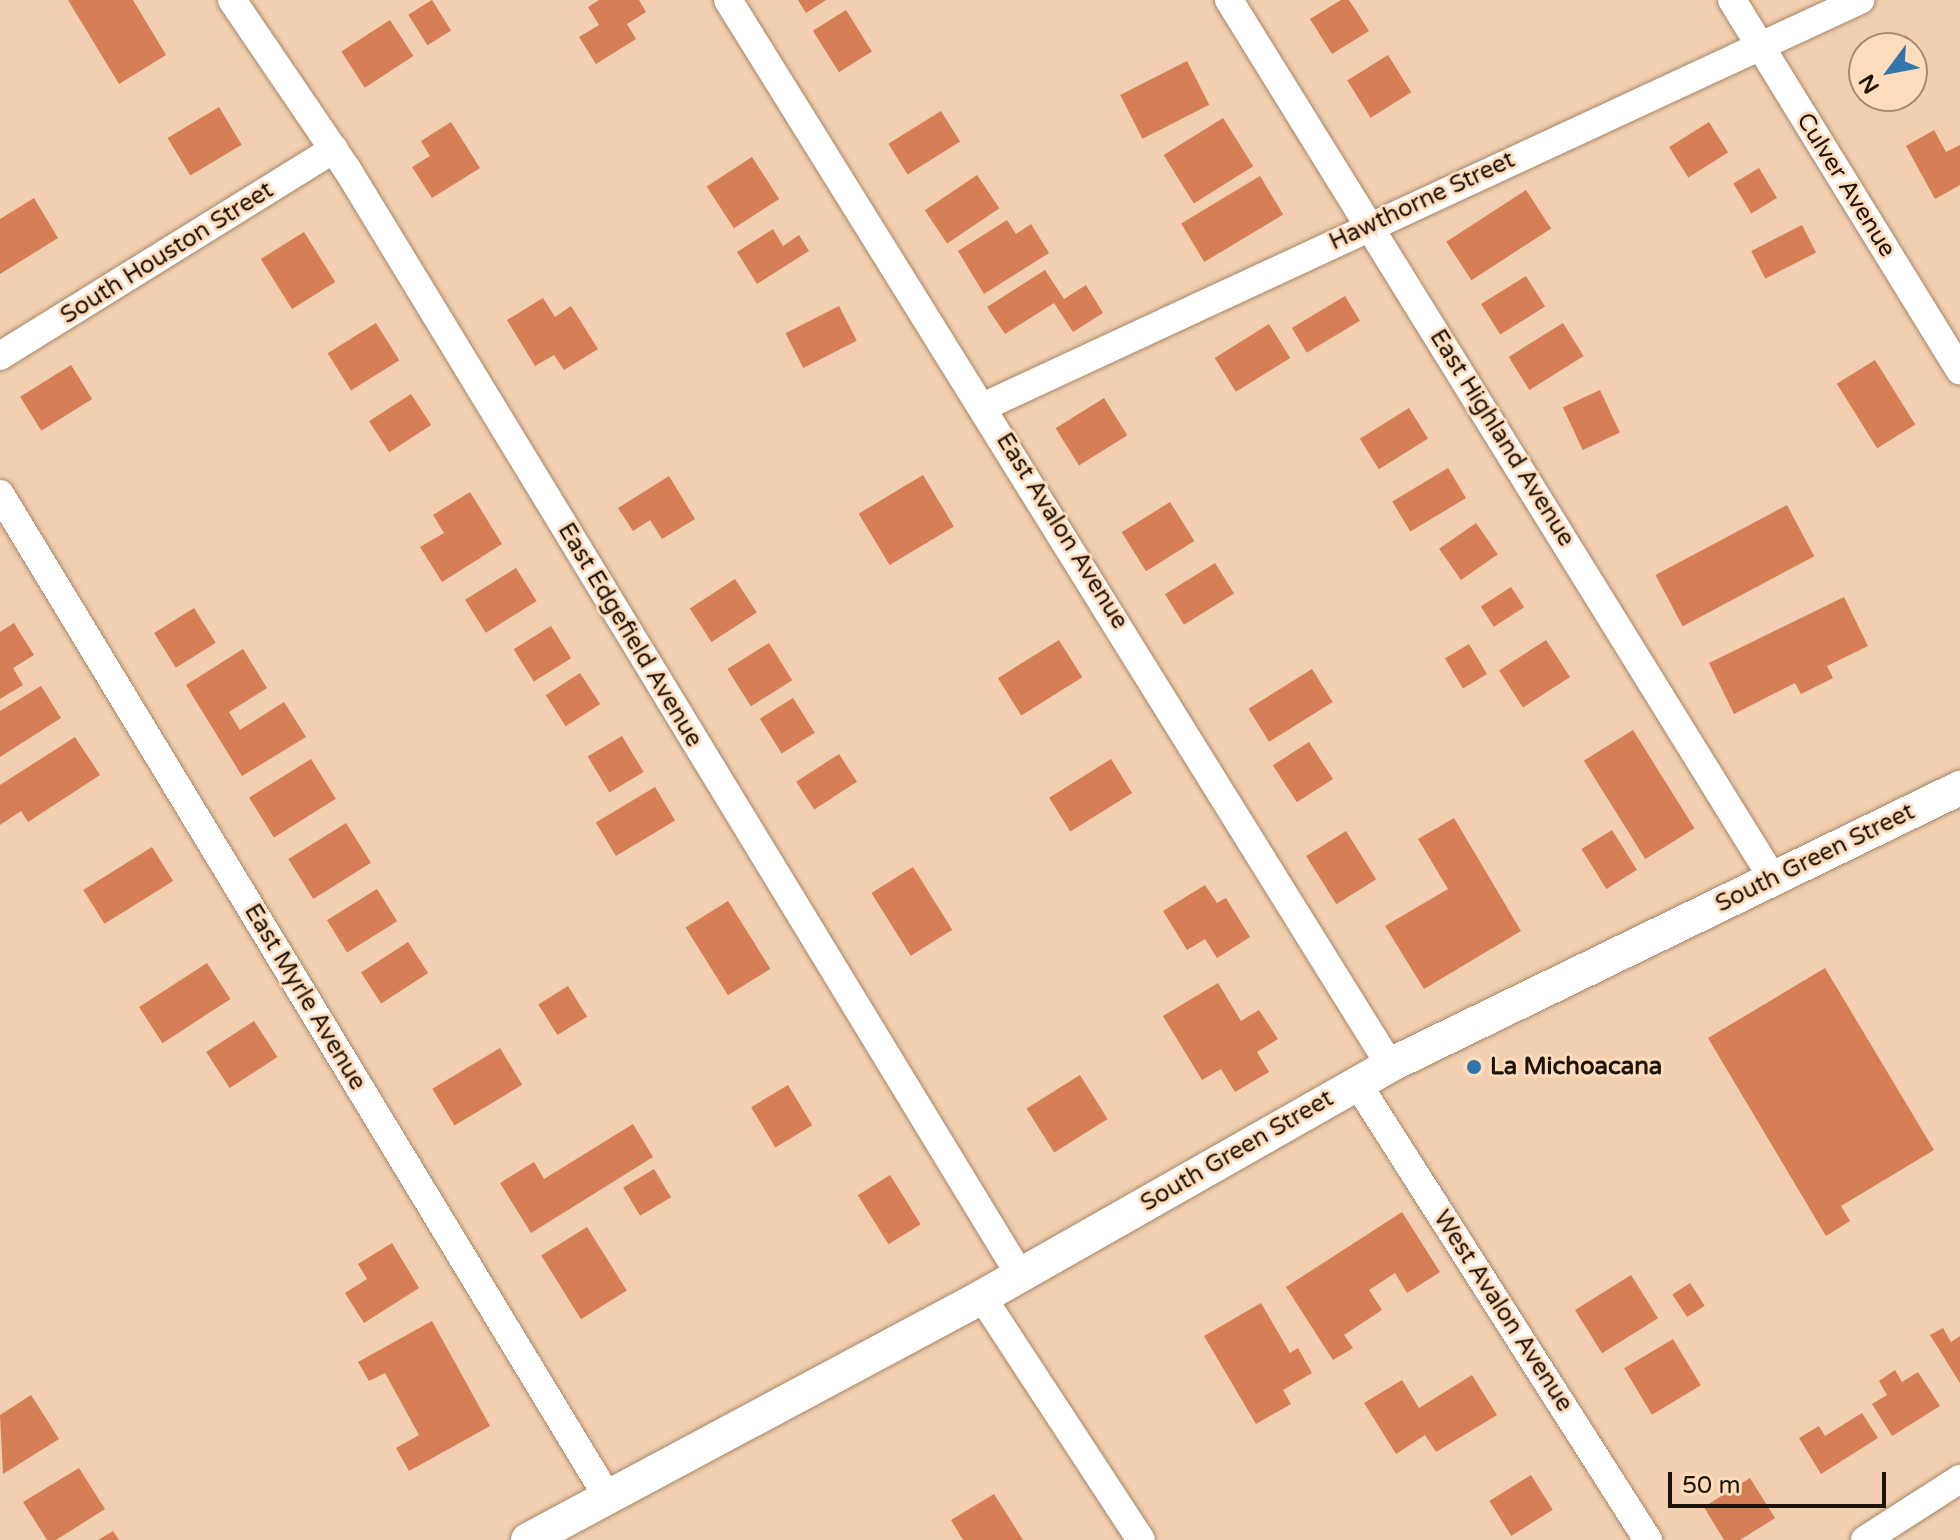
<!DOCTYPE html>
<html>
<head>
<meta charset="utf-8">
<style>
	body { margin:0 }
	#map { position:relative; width:1960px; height:1540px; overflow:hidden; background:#f1cfb0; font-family:"Varela Round",sans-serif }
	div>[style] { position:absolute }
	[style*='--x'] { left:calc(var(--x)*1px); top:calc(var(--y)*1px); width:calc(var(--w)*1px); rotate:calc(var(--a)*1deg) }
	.building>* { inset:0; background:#d67e55; transform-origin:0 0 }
	.roads { filter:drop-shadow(0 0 2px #a68769) drop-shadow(0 0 2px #a68769) }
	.minor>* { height:28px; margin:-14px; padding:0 14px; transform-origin:14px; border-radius:14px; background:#fff }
	.tertiary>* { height:34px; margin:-17px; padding:0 17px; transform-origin:17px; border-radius:17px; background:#fff }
	.dots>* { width:22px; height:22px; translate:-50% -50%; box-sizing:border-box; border:4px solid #ffdcbc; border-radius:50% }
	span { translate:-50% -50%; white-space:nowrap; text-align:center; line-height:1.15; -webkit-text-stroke:6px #ffdcbc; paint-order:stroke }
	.street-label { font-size:24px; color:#1e1307 }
	.poi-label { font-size:24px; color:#1e1307; font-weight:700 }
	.left { translate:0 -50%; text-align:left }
	.north { position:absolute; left:1848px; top:32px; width:80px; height:80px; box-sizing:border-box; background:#ffdcbc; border:2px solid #a58c74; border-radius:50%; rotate:238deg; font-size:22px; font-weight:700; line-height:32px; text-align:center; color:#1e1307 }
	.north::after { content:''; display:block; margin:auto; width:28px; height:36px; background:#3176ab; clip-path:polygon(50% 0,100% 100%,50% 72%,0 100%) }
	.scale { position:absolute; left:1668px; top:1472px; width:218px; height:36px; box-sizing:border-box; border:4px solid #1e1307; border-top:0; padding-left:10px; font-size:24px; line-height:28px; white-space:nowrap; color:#1e1307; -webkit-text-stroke:6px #ffdcbc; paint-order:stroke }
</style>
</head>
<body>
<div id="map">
	<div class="building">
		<div style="clip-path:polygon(68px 0,133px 0,166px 55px,119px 84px)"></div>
		<div style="left:432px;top:0;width:36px;height:28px;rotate:58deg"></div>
		<div style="clip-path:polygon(599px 0,639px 0,646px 12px,627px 24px,636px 39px,596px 64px,579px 37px,599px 25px,588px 7px)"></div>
		<div style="clip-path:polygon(798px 0,826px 0,806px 13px)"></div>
		<div style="clip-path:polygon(1341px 0,1349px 0,1369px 31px,1332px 54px,1310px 19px)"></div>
		<div style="left:846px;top:10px;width:49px;height:39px;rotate:58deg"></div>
		<div style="left:390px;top:20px;width:43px;height:58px;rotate:57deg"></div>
		<div style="left:1388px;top:55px;width:44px;height:48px;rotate:58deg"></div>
		<div style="left:1187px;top:61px;width:49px;height:75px;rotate:63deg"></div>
		<div style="left:219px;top:107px;width:44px;height:60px;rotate:59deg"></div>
		<div style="left:941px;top:111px;width:36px;height:62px;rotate:58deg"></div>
		<div style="left:1223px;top:118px;width:57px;height:70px;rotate:58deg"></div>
		<div style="clip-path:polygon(451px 122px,480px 168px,432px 198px,412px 167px,430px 156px,421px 141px)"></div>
		<div style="left:1709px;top:122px;width:36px;height:47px;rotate:58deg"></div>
		<div style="clip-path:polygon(1934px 130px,1946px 152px,1960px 145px,1960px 185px,1935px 199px,1906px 146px)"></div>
		<div style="left:752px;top:157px;width:50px;height:54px;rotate:57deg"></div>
		<div style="left:1759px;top:168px;width:35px;height:30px;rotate:59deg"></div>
		<div style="left:977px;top:175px;width:40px;height:63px;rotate:56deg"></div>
		<div style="left:1260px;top:176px;width:45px;height:92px;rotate:59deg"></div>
		<div style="left:1526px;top:190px;width:46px;height:95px;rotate:57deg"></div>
		<div style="clip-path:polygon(34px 198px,58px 238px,0 274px,0 219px)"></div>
		<div style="clip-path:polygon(1007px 220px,1016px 234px,1031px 224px,1049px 253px,984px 294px,958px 251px)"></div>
		<div style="left:1802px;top:225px;width:31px;height:57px;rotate:63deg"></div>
		<div style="clip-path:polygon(773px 229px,783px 246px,799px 235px,809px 251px,757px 284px,737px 252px)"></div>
		<div style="left:304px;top:232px;width:59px;height:51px;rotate:58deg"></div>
		<div style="clip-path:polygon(1045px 270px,1064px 299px,1086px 285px,1103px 313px,1073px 332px,1054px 303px,1005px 334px,987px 307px)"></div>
		<div style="left:1526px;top:276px;width:36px;height:53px;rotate:58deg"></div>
		<div style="left:1345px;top:296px;width:29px;height:62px;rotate:59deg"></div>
		<div style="clip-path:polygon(543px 298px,555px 317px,571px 306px,598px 349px,564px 370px,554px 355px,535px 366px,507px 320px)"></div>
		<div style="left:839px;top:306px;width:39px;height:60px;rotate:63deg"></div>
		<div style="left:376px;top:323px;width:44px;height:57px;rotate:58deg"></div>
		<div style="left:1563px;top:323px;width:39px;height:64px;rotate:58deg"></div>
		<div style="left:1269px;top:324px;width:40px;height:64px;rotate:58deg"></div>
		<div style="left:1875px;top:360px;width:76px;height:45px;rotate:58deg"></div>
		<div style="left:71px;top:365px;width:40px;height:60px;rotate:58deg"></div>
		<div style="left:1600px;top:390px;width:47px;height:41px;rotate:65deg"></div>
		<div style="left:411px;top:394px;width:37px;height:50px;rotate:57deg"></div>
		<div style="left:1104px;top:398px;width:44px;height:57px;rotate:58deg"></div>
		<div style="left:1409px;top:408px;width:36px;height:58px;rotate:58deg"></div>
		<div style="left:1448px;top:468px;width:35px;height:65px;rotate:59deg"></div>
		<div style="left:923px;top:475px;width:60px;height:75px;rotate:59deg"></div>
		<div style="clip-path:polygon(669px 476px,695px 519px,662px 539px,650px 520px,633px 531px,618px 508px)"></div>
		<div style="clip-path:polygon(470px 492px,502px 544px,442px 582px,420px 547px,444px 533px,433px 515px)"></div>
		<div style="left:1170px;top:502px;width:46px;height:57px;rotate:58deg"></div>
		<div style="left:1787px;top:505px;width:58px;height:149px;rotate:62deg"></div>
		<div style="left:1476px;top:523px;width:38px;height:45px;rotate:55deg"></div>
		<div style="left:1215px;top:563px;width:36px;height:59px;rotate:58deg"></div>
		<div style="left:516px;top:568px;width:39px;height:60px;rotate:58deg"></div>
		<div style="left:735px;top:579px;width:40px;height:54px;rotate:57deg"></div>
		<div style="left:1511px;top:587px;width:24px;height:36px;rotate:57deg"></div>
		<div style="clip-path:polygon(1844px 597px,1868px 646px,1827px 666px,1833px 678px,1801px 694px,1795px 683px,1734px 714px,1709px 663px)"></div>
		<div style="left:194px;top:608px;width:41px;height:47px;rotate:58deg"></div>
		<div style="clip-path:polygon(14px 623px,34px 655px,13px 668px,23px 685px,0 699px,0 632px)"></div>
		<div style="left:551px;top:626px;width:38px;height:44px;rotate:58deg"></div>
		<div style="left:1059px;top:640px;width:44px;height:72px;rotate:58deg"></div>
		<div style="left:1546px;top:640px;width:44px;height:56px;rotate:57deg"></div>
		<div style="left:769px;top:643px;width:44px;height:49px;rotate:58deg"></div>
		<div style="left:1469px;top:644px;width:35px;height:28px;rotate:59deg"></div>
		<div style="clip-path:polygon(243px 649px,267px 688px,229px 712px,240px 730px,284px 702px,306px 737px,242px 776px,186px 685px)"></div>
		<div style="left:1312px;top:669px;width:39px;height:75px;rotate:58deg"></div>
		<div style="left:580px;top:673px;width:37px;height:41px;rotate:57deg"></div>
		<div style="clip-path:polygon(41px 686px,61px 718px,0 757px,0 711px)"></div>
		<div style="left:793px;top:698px;width:41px;height:39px;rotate:58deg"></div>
		<div style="left:1633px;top:730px;width:116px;height:58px;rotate:58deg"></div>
		<div style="left:622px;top:736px;width:42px;height:40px;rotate:59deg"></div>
		<div style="clip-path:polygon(75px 737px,100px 775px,28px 822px,21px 811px,0 825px,0 785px)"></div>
		<div style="left:1309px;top:742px;width:44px;height:43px;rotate:57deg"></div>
		<div style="left:839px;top:754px;width:33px;height:51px;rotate:57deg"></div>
		<div style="left:311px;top:759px;width:47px;height:73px;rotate:58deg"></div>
		<div style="left:1111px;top:759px;width:40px;height:73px;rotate:58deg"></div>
		<div style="left:655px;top:787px;width:39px;height:69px;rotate:59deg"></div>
		<div style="clip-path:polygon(1454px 818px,1521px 931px,1424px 989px,1385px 926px,1448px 889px,1418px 839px)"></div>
		<div style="left:346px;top:823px;width:47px;height:68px;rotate:58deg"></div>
		<div style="left:1612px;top:830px;width:47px;height:36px;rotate:58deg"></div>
		<div style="left:1346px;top:831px;width:57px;height:47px;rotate:58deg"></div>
		<div style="left:152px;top:847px;width:40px;height:81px;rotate:58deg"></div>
		<div style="left:913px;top:867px;width:74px;height:49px;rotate:58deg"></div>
		<div style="clip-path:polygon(1205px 885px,1217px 903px,1226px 898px,1250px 937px,1217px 958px,1205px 939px,1187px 950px,1163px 911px)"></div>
		<div style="left:377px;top:889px;width:38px;height:59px;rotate:58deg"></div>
		<div style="left:728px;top:901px;width:80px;height:50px;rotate:58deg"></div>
		<div style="left:408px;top:942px;width:37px;height:56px;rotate:57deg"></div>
		<div style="left:207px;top:963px;width:43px;height:81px;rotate:57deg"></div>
		<div style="clip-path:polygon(1825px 968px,1934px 1150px,1841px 1206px,1850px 1221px,1826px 1236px,1708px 1038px)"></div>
		<div style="clip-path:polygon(1218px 983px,1241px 1021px,1259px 1010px,1278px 1039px,1257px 1052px,1269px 1072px,1235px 1092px,1221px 1069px,1202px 1080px,1163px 1016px)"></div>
		<div style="left:568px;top:986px;width:36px;height:35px;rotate:58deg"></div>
		<div style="left:254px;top:1021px;width:43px;height:57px;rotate:57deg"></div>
		<div style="left:500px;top:1048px;width:43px;height:79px;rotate:59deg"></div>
		<div style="left:1080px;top:1075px;width:52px;height:63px;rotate:58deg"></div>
		<div style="left:788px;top:1085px;width:47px;height:43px;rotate:59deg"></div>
		<div style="clip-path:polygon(633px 1124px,653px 1157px,531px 1233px,500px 1183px,534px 1162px,544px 1179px)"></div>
		<div style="left:654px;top:1169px;width:33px;height:36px;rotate:59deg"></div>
		<div style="left:890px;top:1175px;width:58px;height:38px;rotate:58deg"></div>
		<div style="clip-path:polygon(1402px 1212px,1440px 1272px,1407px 1293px,1395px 1273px,1369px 1290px,1382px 1310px,1344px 1335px,1353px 1348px,1333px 1360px,1286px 1287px)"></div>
		<div style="left:587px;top:1227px;width:75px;height:54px;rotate:58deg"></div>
		<div style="clip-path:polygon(392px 1243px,419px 1288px,364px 1323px,345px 1293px,367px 1279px,358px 1264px)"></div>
		<div style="left:1631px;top:1275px;width:51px;height:66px;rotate:58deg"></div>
		<div style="left:1690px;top:1283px;width:27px;height:21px;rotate:57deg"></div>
		<div style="clip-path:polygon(1261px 1303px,1290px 1353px,1298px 1348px,1312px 1373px,1283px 1390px,1291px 1404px,1256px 1424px,1204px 1336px)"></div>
		<div style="clip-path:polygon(432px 1321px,490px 1426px,409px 1471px,396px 1448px,419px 1435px,385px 1373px,369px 1381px,358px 1362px)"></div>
		<div style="clip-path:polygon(1943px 1328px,1951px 1342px,1960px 1336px,1960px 1383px,1930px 1335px)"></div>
		<div style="left:1673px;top:1339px;width:54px;height:57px;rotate:59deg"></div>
		<div style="clip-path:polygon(1895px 1370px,1902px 1382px,1918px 1372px,1940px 1406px,1892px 1436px,1872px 1404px,1887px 1395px,1879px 1381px)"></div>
		<div style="clip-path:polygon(1472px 1375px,1497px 1415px,1436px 1452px,1425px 1435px,1396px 1454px,1364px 1403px,1402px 1380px,1419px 1408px)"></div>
		<div style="clip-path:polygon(31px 1395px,59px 1439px,3px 1474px,0 1415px)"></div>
		<div style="clip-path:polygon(1862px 1413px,1878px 1438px,1821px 1474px,1799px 1438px,1819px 1426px,1825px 1436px)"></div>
		<div style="clip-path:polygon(79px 1468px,105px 1509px,56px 1540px,47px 1540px,23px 1502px)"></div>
		<div style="left:1531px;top:1475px;width:41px;height:49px;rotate:58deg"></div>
		<div style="clip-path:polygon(1750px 1478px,1775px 1518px,1740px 1540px,1724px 1540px,1704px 1507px)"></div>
		<div style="clip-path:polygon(994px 1494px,1023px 1540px,963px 1540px,951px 1520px)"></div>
		<div style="clip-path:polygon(113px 1531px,119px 1540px,98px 1540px)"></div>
	</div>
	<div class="roads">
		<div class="minor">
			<div style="--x:232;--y:0;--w:204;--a:55.8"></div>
			<div style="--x:347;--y:169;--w:1295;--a:58.68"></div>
			<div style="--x:728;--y:0;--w:1254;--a:58.14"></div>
			<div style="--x:1229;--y:0;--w:1031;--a:58.24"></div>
			<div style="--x:1732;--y:0;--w:435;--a:58.4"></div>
			<div style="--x:0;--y:356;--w:393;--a:-31.8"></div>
			<div style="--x:985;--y:406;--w:965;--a:-24.89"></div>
			<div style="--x:0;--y:494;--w:1175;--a:58.79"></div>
			<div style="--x:1357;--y:1083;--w:542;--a:57.51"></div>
			<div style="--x:982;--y:1297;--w:290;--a:56.8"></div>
			<div style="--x:1865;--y:1540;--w:113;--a:-32.7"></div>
		</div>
		<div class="tertiary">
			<div style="--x:528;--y:1540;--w:515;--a:-28.16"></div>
			<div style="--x:982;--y:1297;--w:469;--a:-29.6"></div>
			<div style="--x:1390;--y:1065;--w:634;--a:-25.92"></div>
		</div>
	</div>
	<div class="dots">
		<div style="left:1474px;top:1067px;background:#3176ab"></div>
	</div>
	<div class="street-label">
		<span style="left:1846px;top:185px;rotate:58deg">Culver Avenue</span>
		<span style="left:1422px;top:201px;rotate:-25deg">Hawthorne Street</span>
		<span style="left:167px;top:253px;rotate:-32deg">South Houston Street</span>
		<span style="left:1502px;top:438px;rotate:58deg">East Highland Avenue</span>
		<span style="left:1062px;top:531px;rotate:58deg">East Avalon Avenue</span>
		<span style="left:630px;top:635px;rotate:59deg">East Edgefield Avenue</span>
		<span style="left:1815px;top:858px;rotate:-26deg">South Green Street</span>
		<span style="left:305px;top:997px;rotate:59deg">East Myrle Avenue</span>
		<span style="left:1237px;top:1151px;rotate:-30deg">South Green Street</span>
		<span style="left:1503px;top:1311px;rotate:57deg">West Avalon Avenue</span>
	</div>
	<div class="poi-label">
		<span class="left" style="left:1490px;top:1067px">La Michoacana</span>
	</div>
	<div class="north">N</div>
	<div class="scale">50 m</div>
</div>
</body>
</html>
